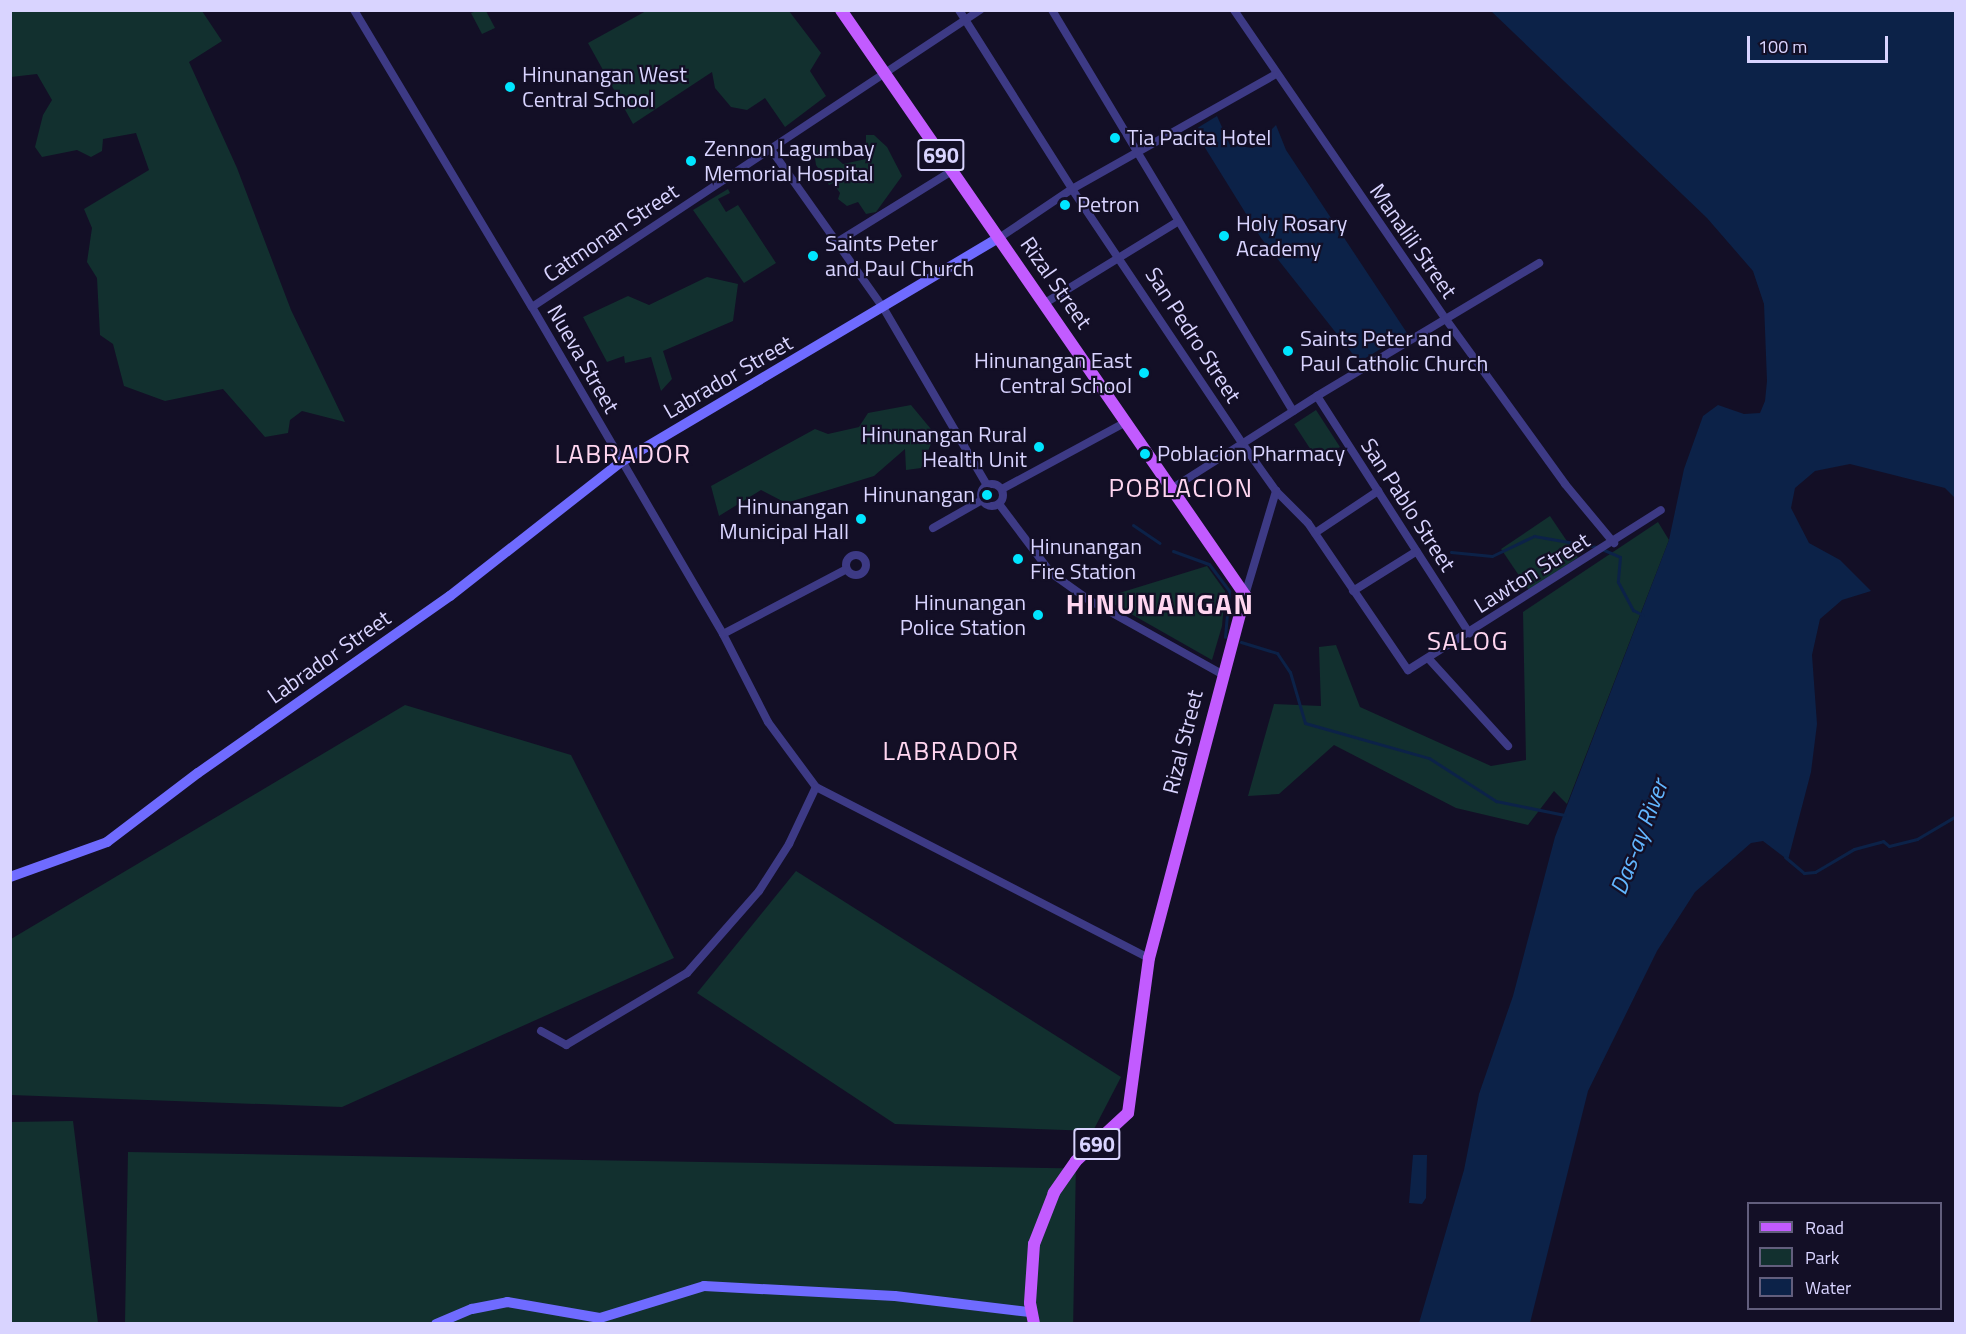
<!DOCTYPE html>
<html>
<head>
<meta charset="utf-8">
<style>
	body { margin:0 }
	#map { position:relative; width:1966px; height:1334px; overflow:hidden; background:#130f26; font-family:"Titillium Web",sans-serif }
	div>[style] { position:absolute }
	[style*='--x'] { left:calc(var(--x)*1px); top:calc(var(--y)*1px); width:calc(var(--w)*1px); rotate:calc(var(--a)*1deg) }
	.green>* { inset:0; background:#12302f; transform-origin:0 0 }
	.water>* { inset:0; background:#0c2248 }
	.stream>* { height:3px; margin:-1.5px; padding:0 1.5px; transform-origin:1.5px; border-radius:1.5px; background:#0c2248 }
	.street>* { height:8px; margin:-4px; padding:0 4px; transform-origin:4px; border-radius:4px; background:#3d3a85 }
	.street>.ring { margin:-4px; padding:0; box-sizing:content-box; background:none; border:8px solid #3d3a85; border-radius:50% }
	.secondary>* { height:10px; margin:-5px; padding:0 5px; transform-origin:5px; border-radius:5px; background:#6f6bff }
	.primary>* { height:12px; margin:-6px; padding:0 6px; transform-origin:6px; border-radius:6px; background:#c25bff }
	.dots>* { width:16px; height:16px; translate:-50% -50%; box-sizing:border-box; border:3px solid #130f26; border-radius:50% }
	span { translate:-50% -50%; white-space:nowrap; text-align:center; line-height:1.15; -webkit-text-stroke:4.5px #130f26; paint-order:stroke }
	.shield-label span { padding:2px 4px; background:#130f26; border:2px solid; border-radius:4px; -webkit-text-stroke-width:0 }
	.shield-label { font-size:21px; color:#d9d4ff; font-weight:700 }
	.poi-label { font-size:22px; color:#d9d4ff }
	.left { translate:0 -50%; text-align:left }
	.right { translate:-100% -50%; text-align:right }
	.street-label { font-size:22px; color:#d9d4ff }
	.water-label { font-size:24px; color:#62b6ff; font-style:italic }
	.quarter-label { font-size:26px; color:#ffd6f0; letter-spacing:1.5px }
	.district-label { font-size:28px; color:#ffd6f0; font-weight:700; letter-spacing:1.5px }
	.frame { position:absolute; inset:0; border:12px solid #d9d4ff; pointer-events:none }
	.legend { position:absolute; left:1747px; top:1202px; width:195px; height:108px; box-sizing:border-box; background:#130f26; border:2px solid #625e7d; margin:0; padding:8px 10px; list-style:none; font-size:18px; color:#d9d4ff }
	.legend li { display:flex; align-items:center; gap:12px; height:30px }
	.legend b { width:30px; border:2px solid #625e7d }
	.scale { position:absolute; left:1747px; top:36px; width:141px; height:27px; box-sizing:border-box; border:3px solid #d9d4ff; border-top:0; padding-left:8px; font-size:18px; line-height:21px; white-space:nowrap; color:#d9d4ff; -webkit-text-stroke:4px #130f26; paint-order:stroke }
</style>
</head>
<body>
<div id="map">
	<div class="green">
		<div style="clip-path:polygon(10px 11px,202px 11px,222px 41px,189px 62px,237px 168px,291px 310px,345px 422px,302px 411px,290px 420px,288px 433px,265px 437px,223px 389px,165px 401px,124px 386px,113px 344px,100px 335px,97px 278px,87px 262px,92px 228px,84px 209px,149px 170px,136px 133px,103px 139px,102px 151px,91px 157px,77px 150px,42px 157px,35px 147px,43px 115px,52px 100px,37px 74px,11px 77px)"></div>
		<div style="clip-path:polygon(477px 11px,486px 11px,495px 28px,482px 34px,471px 13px)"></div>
		<div style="clip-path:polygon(744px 11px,789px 11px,821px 53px,810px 71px,826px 96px,785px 127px,765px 98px,747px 110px,731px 107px,715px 88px,712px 72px,633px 124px,588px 43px,646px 11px)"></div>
		<div style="clip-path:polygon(866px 135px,874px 135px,887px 147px,902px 176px,876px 212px,866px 214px,858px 202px,847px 206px,838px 199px,840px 193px,833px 183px,829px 185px,816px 165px,814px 152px,820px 143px,843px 164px,866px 159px)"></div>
		<div style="clip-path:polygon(728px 189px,730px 193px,718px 199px,726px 212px,738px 205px,776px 263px,744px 283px,693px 210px)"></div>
		<div style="clip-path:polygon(707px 277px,738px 284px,733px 321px,663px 351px,672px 379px,661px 391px,651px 357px,625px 363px,624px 356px,607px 362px,583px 317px,628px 296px,649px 305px)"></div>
		<div style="clip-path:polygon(911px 405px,935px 434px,921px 468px,906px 470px,905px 449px,874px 476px,786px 503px,761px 490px,719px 516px,711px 486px,815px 429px,828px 434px,859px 427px,868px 413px)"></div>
		<div style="left:1316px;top:410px;width:44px;height:26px;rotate:57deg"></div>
		<div style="left:1550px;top:516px;width:50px;height:59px;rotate:56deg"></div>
		<div style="clip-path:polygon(1658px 522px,1669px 540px,1567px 804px,1554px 791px,1528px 825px,1456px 808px,1334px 745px,1279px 794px,1248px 796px,1274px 704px,1321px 706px,1319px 647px,1336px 645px,1360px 707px,1491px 766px,1526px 760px,1523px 612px)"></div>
		<div style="clip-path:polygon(1207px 566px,1225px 591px,1222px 626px,1212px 660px,1103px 598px)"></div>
		<div style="clip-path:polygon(405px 705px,571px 755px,674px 958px,342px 1107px,11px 1095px,11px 939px)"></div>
		<div style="clip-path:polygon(796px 871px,1121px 1077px,1093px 1131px,895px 1124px,697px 993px)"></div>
		<div style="clip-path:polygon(73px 1121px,98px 1323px,11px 1323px,11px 1122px)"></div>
		<div style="left:128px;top:1152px;width:948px;height:172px;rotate:1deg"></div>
	</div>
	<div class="water">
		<div style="clip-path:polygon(1491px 11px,1955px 11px,1955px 498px,1945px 488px,1850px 464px,1815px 471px,1795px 488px,1791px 508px,1809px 543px,1840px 560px,1871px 591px,1842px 600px,1820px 619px,1812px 655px,1817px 724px,1811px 772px,1788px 860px,1763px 841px,1751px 843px,1695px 892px,1657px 951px,1588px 1091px,1530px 1323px,1419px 1323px,1464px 1170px,1479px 1094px,1513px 996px,1555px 837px,1669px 540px,1684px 469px,1703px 416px,1718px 405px,1744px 414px,1760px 413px,1765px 401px,1767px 381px,1764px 304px,1753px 271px,1707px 218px)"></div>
		<div style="clip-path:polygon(1217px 116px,1230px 145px,1253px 148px,1276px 125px,1286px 150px,1407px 333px,1359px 362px,1261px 238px,1194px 130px)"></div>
		<div style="clip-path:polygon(1413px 1155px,1427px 1155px,1426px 1198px,1422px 1204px,1409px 1203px)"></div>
	</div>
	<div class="stream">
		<div style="--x:1133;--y:525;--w:32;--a:34"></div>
		<div style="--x:1173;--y:551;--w:38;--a:20"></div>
		<div style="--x:1209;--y:564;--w:34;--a:53"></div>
		<div style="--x:1229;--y:591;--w:46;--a:95"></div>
		<div style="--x:1451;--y:552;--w:41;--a:5.6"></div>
		<div style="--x:1492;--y:556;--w:47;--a:-25.5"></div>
		<div style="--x:1534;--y:536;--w:64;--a:9.9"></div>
		<div style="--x:1597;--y:547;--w:25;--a:23"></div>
		<div style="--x:1620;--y:557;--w:25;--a:95"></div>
		<div style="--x:1618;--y:582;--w:32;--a:62"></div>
		<div style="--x:1633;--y:610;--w:11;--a:27"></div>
		<div style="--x:1241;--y:642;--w:38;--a:17"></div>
		<div style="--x:1277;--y:653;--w:23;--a:56"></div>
		<div style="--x:1290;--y:672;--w:53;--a:73.6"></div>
		<div style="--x:1305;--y:723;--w:129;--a:15.8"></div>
		<div style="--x:1429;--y:758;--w:80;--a:32.7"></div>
		<div style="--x:1496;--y:801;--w:70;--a:11.5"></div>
		<div style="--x:1785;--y:857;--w:25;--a:40"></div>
		<div style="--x:1804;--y:873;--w:11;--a:-5"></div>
		<div style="--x:1815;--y:872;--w:45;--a:-30.5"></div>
		<div style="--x:1854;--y:849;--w:30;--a:-15"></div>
		<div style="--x:1883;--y:841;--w:8;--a:40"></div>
		<div style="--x:1889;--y:846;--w:29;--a:-14"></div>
		<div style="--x:1917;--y:839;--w:45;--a:-30.5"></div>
	</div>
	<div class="street">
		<div style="--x:354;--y:10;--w:346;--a:59.1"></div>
		<div style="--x:532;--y:307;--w:379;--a:59.7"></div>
		<div style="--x:723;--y:634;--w:99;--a:62.9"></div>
		<div style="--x:768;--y:722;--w:81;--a:53.6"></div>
		<div style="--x:816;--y:787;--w:374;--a:27.2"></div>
		<div style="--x:959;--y:10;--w:212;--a:57.7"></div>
		<div style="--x:1072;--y:189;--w:306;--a:56.2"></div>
		<div style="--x:1242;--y:443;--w:59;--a:54.7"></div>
		<div style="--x:1276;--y:491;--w:45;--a:45"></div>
		<div style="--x:1308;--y:523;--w:178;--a:55.8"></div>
		<div style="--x:1408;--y:670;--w:299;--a:-32.3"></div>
		<div style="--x:1052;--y:10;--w:468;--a:59"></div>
		<div style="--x:1234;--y:10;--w:373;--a:55.6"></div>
		<div style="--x:1445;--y:318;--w:205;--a:54.1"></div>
		<div style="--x:1565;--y:484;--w:77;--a:50.3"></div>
		<div style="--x:770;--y:148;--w:197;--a:54.7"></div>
		<div style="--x:884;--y:309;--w:204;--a:59.7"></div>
		<div style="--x:999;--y:238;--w:88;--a:-33.9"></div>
		<div style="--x:1072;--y:189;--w:232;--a:-29.4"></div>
		<div style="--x:839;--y:241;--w:133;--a:-31.8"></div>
		<div style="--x:1045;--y:303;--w:155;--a:-31.5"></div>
		<div style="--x:532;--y:307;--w:538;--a:-33.54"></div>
		<div style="--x:1317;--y:396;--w:282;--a:57.3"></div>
		<div class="ring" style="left:981px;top:484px;width:14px;height:14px"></div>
		<div style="--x:1002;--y:489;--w:141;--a:-28.4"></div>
		<div style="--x:1171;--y:489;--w:173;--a:-32.5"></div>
		<div style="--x:1317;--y:396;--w:259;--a:-30.9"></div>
		<div style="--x:999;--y:504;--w:86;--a:53"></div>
		<div style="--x:1051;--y:573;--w:47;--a:35.4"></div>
		<div style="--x:1089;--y:600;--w:152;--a:29.1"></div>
		<div style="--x:933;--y:528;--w:56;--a:-29.7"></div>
		<div style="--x:1315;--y:533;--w:76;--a:-33.7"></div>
		<div class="ring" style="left:846px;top:555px;width:12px;height:12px"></div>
		<div style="--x:1353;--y:591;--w:75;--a:-32"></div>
		<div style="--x:1245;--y:595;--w:109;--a:-73.4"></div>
		<div style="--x:723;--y:634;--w:138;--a:-27.7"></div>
		<div style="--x:1428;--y:658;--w:119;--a:47.7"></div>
		<div style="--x:541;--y:1031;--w:29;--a:29"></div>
		<div style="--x:566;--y:1045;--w:141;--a:-30.8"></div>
		<div style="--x:687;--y:973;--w:109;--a:-48.7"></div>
		<div style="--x:759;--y:891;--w:56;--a:-57.4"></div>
		<div style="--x:789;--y:844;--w:63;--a:-64.7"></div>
	</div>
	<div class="secondary">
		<div style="--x:10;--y:877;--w:103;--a:-19.8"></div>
		<div style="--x:107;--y:842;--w:114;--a:-37.2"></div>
		<div style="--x:198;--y:773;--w:308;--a:-35.1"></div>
		<div style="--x:450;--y:596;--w:217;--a:-38.1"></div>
		<div style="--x:621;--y:462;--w:439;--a:-30.7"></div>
		<div style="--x:436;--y:1324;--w:39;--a:-23"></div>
		<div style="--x:472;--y:1309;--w:36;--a:-11"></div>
		<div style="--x:507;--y:1302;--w:94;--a:9.8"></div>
		<div style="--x:600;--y:1318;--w:109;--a:-17.1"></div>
		<div style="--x:704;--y:1286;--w:191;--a:3"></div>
		<div style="--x:895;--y:1296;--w:136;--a:6.8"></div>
	</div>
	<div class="primary">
		<div style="--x:841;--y:10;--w:711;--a:55.37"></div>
		<div style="--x:1245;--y:595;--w:375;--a:104.8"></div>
		<div style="--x:1149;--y:958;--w:156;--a:97.7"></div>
		<div style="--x:1128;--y:1113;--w:71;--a:137.3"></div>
		<div style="--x:1076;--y:1161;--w:39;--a:125"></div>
		<div style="--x:1054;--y:1193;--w:55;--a:111.4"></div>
		<div style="--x:1034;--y:1244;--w:59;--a:93.9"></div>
		<div style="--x:1030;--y:1303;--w:21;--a:79"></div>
	</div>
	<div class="dots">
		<div style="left:510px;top:87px;background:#00e5ff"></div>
		<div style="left:1115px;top:138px;background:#00e5ff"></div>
		<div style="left:691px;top:161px;background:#00e5ff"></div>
		<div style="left:1065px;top:205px;background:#00e5ff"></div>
		<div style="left:1224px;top:236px;background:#00e5ff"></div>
		<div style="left:813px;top:256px;background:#00e5ff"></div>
		<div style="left:1288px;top:351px;background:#00e5ff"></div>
		<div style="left:1144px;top:373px;background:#00e5ff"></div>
		<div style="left:1039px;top:447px;background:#00e5ff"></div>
		<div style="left:1145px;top:454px;background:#00e5ff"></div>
		<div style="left:987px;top:495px;background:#00e5ff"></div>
		<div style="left:861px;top:519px;background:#00e5ff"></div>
		<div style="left:1018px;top:559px;background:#00e5ff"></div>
		<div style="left:1038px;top:615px;background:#00e5ff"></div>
	</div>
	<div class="shield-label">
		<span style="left:941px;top:155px">690</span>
		<span style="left:1097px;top:1144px">690</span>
	</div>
	<div class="poi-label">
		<span class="left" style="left:522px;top:87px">Hinunangan West<br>Central School</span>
		<span class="left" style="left:1127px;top:138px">Tia Pacita Hotel</span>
		<span class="left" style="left:704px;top:161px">Zennon Lagumbay<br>Memorial Hospital</span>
		<span class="left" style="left:1077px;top:205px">Petron</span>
		<span class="left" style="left:1236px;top:236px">Holy Rosary<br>Academy</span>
		<span class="left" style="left:825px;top:256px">Saints Peter<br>and Paul Church</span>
		<span class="left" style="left:1300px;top:351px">Saints Peter and<br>Paul Catholic Church</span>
		<span class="right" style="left:1132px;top:373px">Hinunangan East<br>Central School</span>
		<span class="right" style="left:1027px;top:447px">Hinunangan Rural<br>Health Unit</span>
		<span class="left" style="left:1157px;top:454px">Poblacion Pharmacy</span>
		<span class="right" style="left:975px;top:495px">Hinunangan</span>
		<span class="right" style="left:849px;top:519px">Hinunangan<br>Municipal Hall</span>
		<span class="left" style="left:1030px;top:559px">Hinunangan<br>Fire Station</span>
		<span class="right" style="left:1026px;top:615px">Hinunangan<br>Police Station</span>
	</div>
	<div class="street-label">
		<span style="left:611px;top:233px;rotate:-34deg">Catmonan Street</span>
		<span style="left:1413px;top:241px;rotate:55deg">Manalili Street</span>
		<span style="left:1056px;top:283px;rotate:55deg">Rizal Street</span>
		<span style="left:1193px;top:335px;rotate:57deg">San Pedro Street</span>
		<span style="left:583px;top:359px;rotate:60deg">Nueva Street</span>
		<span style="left:728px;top:377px;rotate:-30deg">Labrador Street</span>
		<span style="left:1408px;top:505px;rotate:57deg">San Pablo Street</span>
		<span style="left:1532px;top:573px;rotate:-32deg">Lawton Street</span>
		<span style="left:329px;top:657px;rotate:-35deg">Labrador Street</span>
		<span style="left:1183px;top:742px;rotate:-76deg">Rizal Street</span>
	</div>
	<div class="water-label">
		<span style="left:1639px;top:837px;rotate:-69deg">Das-ay River</span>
	</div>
	<div class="quarter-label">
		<span style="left:623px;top:454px">LABRADOR</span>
		<span style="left:1181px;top:488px">POBLACION</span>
		<span style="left:1468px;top:641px">SALOG</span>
		<span style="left:951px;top:751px">LABRADOR</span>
	</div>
	<div class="district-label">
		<span style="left:1160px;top:604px">HINUNANGAN</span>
	</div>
	<div class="frame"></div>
	<ul class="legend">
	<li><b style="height:8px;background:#c25bff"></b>Road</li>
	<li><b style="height:16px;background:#12302f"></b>Park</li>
	<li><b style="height:16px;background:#0c2248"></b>Water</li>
	</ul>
	<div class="scale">100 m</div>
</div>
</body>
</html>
